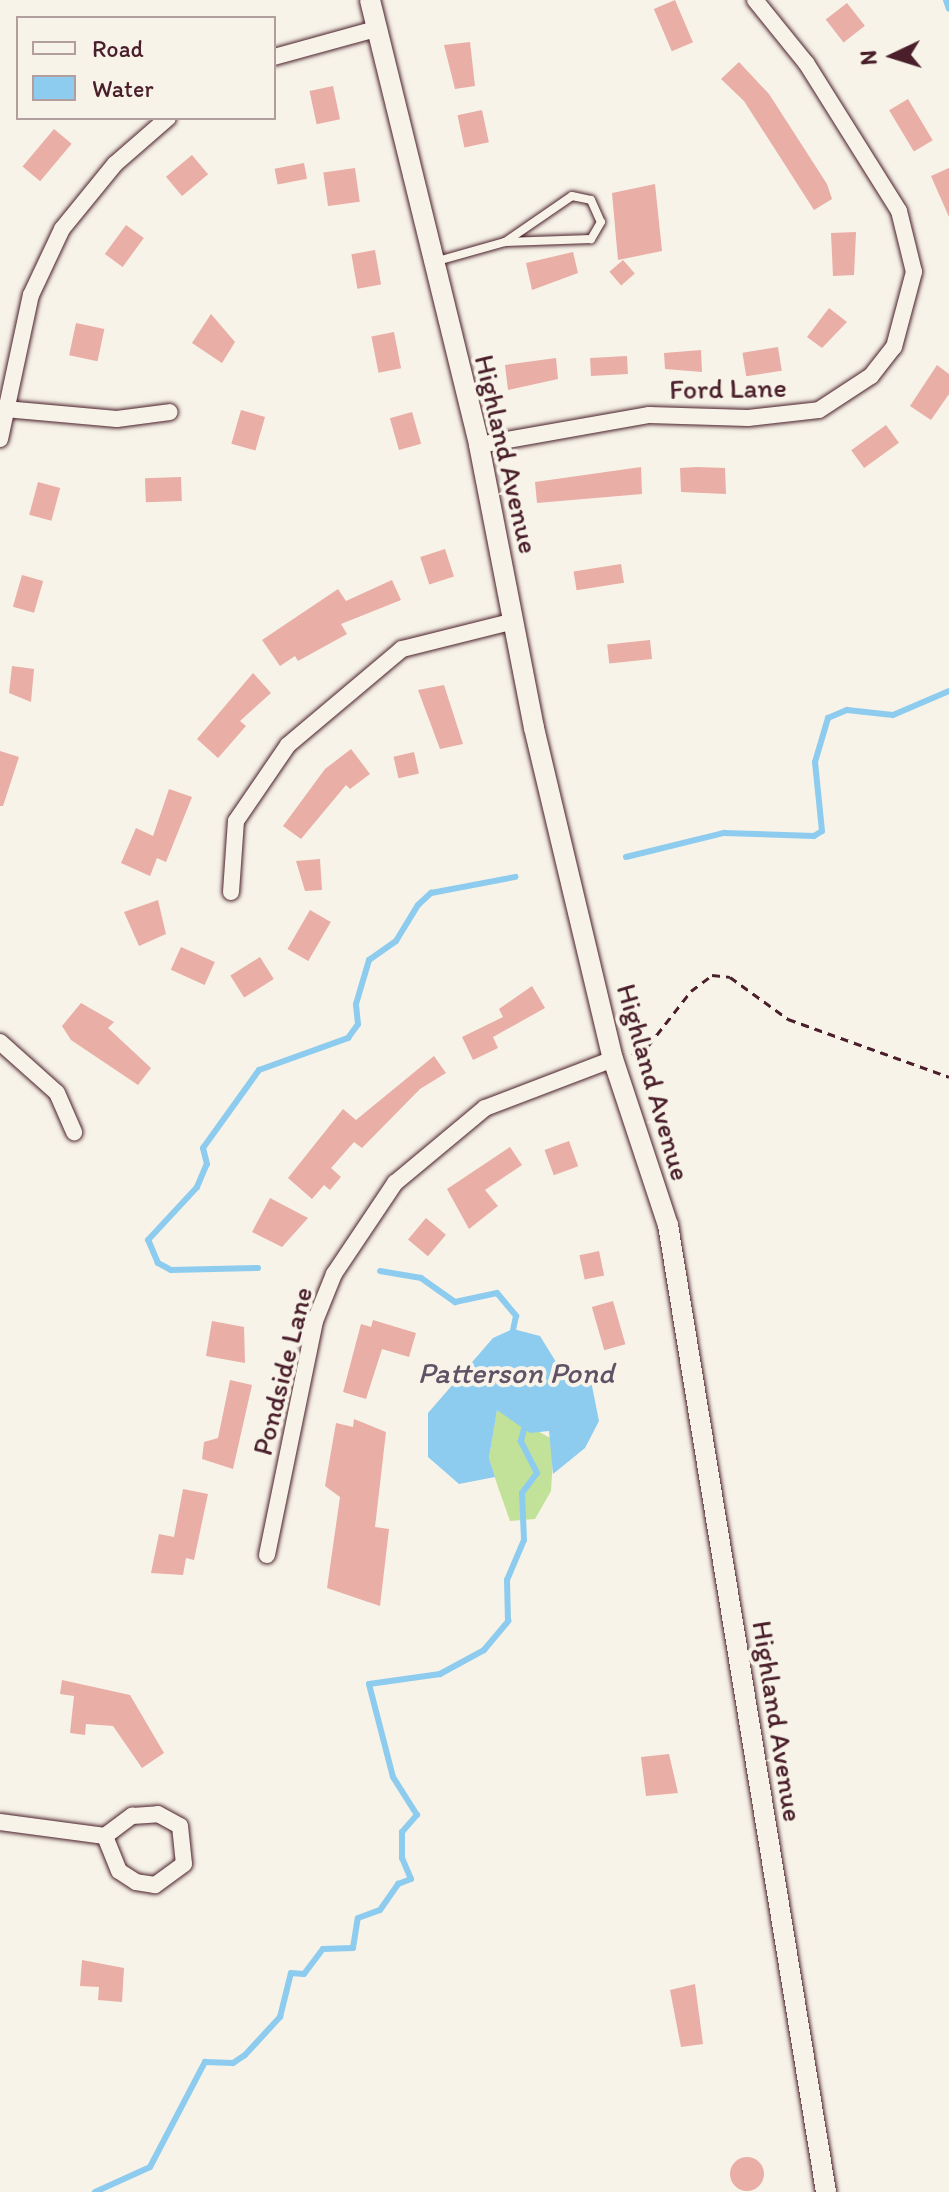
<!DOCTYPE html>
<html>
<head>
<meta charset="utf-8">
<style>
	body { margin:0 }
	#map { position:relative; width:949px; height:2192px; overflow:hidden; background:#f7f3e8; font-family:Itim,sans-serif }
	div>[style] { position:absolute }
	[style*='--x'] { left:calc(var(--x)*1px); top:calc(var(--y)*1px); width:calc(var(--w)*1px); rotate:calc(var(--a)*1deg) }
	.green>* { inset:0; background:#c2e199 }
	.water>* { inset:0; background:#8dccee }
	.stream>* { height:6px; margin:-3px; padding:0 3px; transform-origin:3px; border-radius:3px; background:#8dccee }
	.building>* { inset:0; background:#e9aea6; transform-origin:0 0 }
	.round { border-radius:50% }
	.path>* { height:3px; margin-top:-1.5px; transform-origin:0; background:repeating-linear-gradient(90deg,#4a1f2b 0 8px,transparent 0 14px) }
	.roads { filter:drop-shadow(0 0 2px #4a1f2b) drop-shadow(0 0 2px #4a1f2b) }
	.service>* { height:8px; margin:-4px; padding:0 4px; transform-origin:4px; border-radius:4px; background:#f7f3e8 }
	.minor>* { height:16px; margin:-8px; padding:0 8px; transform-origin:8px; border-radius:8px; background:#f7f3e8 }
	.tertiary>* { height:20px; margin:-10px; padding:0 10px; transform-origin:10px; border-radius:10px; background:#f7f3e8 }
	span { translate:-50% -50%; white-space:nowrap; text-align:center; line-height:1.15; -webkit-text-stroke:8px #f7f3e8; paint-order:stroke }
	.street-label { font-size:28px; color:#4a1f2b }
	.water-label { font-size:30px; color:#5e5366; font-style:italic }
	.legend { position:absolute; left:16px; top:16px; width:260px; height:104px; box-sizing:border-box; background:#f7f3e8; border:2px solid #b29e9c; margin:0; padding:10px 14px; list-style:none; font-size:24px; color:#4a1f2b }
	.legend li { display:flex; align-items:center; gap:16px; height:40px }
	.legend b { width:40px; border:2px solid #b29e9c }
	.north { position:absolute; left:853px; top:16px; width:80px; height:80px; -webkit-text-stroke:6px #f7f3e8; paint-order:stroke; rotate:266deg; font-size:22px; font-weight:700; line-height:32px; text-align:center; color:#4a1f2b }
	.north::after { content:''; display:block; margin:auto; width:28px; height:36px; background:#4a1f2b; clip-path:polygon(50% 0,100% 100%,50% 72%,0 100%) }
</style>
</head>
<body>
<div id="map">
	<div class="green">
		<div style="clip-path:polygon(497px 1409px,554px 1440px,551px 1491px,535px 1519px,510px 1521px,497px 1484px,489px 1458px)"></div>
	</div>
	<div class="water">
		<div style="clip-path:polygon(513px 1329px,540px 1336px,556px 1362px,591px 1381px,599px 1421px,585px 1448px,553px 1474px,549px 1431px,530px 1433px,497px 1410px,489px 1458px,495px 1477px,459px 1484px,428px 1457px,428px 1413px,493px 1338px)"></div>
	</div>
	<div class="stream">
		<div style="--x:946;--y:0;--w:9;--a:72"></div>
		<div style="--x:626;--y:857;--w:101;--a:-13.8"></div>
		<div style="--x:724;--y:833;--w:90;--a:1.9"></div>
		<div style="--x:814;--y:836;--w:9;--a:-32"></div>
		<div style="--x:822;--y:831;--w:69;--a:-95.8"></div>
		<div style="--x:815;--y:762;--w:46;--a:-73.5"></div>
		<div style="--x:828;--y:718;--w:21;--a:-23"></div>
		<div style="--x:847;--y:710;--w:46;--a:6.2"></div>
		<div style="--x:893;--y:715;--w:61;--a:-23.2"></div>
		<div style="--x:258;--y:1268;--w:87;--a:178.7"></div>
		<div style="--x:171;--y:1270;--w:15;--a:-152"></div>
		<div style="--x:158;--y:1263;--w:25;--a:-113"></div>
		<div style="--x:148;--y:1240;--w:72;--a:-47.2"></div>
		<div style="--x:197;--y:1187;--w:25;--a:-67"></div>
		<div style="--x:207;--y:1164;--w:16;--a:-104"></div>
		<div style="--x:203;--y:1148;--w:96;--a:-54.3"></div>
		<div style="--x:259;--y:1070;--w:95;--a:-19.8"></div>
		<div style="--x:348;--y:1038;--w:17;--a:-54"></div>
		<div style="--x:358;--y:1024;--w:20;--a:-96"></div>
		<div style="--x:356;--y:1004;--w:46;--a:-73.5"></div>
		<div style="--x:369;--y:960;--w:33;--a:-35"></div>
		<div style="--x:396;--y:941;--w:42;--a:-58.6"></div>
		<div style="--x:418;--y:905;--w:18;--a:-43"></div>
		<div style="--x:431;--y:893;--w:86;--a:-10.8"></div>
		<div style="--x:380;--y:1271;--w:42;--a:9.7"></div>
		<div style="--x:421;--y:1278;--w:42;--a:35.2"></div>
		<div style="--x:455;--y:1302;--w:43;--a:-12.1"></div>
		<div style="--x:497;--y:1293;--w:30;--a:50"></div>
		<div style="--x:516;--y:1316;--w:19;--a:102"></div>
		<div style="--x:95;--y:2192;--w:60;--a:-24.4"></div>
		<div style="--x:150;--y:2167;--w:119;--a:-62.4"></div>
		<div style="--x:205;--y:2062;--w:28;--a:2"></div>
		<div style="--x:233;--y:2063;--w:14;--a:-34"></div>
		<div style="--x:245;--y:2055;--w:52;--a:-47.4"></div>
		<div style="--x:280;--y:2017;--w:45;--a:-76"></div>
		<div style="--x:291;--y:1973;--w:13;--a:4"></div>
		<div style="--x:304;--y:1974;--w:31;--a:-53"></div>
		<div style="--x:323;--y:1949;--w:30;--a:-2"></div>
		<div style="--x:353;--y:1948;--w:30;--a:-81"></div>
		<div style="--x:358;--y:1918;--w:23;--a:-20"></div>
		<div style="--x:380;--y:1910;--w:32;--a:-55"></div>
		<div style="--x:398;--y:1884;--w:14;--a:-21"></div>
		<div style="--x:411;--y:1879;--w:23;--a:-113"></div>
		<div style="--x:402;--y:1858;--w:26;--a:-90"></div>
		<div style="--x:402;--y:1832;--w:23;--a:-49"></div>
		<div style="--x:417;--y:1815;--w:45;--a:-122.3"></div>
		<div style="--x:393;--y:1777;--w:96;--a:-104.5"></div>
		<div style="--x:369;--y:1684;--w:72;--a:-8"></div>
		<div style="--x:440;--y:1674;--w:50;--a:-28.6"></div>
		<div style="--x:484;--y:1650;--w:38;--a:-50"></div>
		<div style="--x:508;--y:1621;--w:41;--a:-91.4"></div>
		<div style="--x:507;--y:1580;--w:43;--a:-67"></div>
		<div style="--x:524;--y:1540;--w:47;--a:-92.4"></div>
		<div style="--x:522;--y:1493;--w:25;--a:-53"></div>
		<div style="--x:537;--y:1473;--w:36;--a:-117"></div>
		<div style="--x:521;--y:1441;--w:21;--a:-76"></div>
	</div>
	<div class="building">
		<div style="left:675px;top:0;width:46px;height:23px;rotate:67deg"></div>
		<div style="left:847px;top:3px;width:29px;height:27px;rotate:52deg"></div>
		<div style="clip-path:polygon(470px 42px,475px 86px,455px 89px,444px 45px)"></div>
		<div style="clip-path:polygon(739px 62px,769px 94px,827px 184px,832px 199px,814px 210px,744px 101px,721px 79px)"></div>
		<div style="left:333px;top:86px;width:34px;height:24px;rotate:78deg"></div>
		<div style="left:908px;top:99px;width:48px;height:22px;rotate:59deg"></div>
		<div style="left:482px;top:110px;width:33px;height:25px;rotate:78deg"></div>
		<div style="left:54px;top:129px;width:23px;height:49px;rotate:40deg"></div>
		<div style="left:192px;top:155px;width:25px;height:34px;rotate:50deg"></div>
		<div style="left:304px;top:163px;width:16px;height:30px;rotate:79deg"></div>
		<div style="left:355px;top:168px;width:34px;height:32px;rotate:82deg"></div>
		<div style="clip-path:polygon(949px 168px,949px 217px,931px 176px)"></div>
		<div style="clip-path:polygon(655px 184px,662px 251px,618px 260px,612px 193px)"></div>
		<div style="left:126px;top:225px;width:22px;height:36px;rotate:36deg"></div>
		<div style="clip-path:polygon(856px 232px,854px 275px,833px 276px,831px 233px)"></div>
		<div style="left:375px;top:250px;width:35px;height:24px;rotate:80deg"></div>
		<div style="clip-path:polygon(573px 252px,578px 273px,532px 290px,526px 263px)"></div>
		<div style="left:623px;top:260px;width:18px;height:18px;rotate:49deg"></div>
		<div style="clip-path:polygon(829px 308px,847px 322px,822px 348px,807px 337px)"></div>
		<div style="clip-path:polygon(211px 314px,235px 342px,222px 363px,192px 343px)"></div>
		<div style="left:76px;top:323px;width:29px;height:33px;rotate:12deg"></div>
		<div style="left:394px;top:332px;width:37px;height:23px;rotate:79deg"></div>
		<div style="left:778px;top:347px;width:24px;height:36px;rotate:81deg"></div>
		<div style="clip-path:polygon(701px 350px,702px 372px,665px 369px,664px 353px)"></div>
		<div style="left:627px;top:356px;width:18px;height:37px;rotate:87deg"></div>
		<div style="clip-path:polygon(556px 358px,558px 379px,508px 390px,505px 365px)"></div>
		<div style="clip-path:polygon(937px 365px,949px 374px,949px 394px,931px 420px,910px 406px)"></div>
		<div style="left:241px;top:410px;width:25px;height:35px;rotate:16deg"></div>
		<div style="left:412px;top:412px;width:33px;height:23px;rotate:74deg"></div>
		<div style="left:886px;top:425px;width:22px;height:43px;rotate:54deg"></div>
		<div style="clip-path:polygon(641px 467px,642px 494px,537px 503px,535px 482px)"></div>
		<div style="clip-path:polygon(697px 467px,725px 468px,726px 494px,681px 492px,680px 468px)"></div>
		<div style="left:181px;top:477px;width:24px;height:36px;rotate:88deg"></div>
		<div style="left:38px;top:482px;width:23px;height:34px;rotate:15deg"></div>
		<div style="left:445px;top:549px;width:29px;height:26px;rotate:72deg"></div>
		<div style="left:621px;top:564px;width:19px;height:48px;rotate:81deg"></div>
		<div style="left:22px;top:575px;width:22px;height:33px;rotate:16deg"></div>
		<div style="clip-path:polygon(392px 580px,401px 600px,341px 624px,347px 634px,298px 661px,295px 656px,280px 666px,262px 640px,338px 589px,346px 601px)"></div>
		<div style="left:650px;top:640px;width:19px;height:43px;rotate:84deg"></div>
		<div style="clip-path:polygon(12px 666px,34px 669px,31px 702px,9px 693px)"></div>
		<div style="clip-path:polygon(253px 673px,271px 693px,240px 721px,246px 726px,218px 758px,197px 739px)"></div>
		<div style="clip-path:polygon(444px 685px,463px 744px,440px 749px,418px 690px)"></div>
		<div style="clip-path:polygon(351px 749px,370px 774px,350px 789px,346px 785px,301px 839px,283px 826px,325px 769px)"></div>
		<div style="clip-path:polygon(0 751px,19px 757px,3px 806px,0 806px)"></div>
		<div style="left:414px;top:752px;width:22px;height:21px;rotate:77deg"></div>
		<div style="clip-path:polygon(169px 789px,192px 797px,166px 862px,157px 858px,150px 876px,121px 863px,136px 828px,153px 836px)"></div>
		<div style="clip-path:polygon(320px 859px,322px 890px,305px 891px,296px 861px)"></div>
		<div style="clip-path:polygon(158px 900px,166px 934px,139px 946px,124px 912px)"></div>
		<div style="left:310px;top:910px;width:24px;height:45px;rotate:30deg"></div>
		<div style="left:181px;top:947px;width:37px;height:25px;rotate:24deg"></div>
		<div style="left:260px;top:957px;width:26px;height:35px;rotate:58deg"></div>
		<div style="clip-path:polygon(532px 986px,545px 1008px,493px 1037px,498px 1048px,473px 1060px,462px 1037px,503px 1017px,499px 1009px)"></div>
		<div style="clip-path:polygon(81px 1003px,114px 1022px,108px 1028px,151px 1068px,138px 1085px,71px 1040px,62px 1026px)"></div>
		<div style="clip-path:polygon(434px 1056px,446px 1073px,420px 1089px,362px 1148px,354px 1142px,331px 1168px,341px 1177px,330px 1190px,324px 1185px,312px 1199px,288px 1178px,343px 1109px,356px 1120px)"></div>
		<div style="left:569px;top:1141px;width:27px;height:26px;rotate:70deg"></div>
		<div style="clip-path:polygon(510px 1147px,522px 1165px,485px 1190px,498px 1206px,469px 1229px,447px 1189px)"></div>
		<div style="clip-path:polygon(270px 1198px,308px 1218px,282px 1247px,252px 1232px)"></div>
		<div style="left:426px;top:1218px;width:26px;height:28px;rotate:40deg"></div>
		<div style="left:599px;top:1251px;width:25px;height:20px;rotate:78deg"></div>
		<div style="left:613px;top:1301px;width:45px;height:22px;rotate:74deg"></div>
		<div style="clip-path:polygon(373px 1320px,416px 1333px,409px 1357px,382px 1349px,366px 1399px,343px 1392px,361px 1324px,371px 1327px)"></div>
		<div style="clip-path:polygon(212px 1321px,244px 1327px,245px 1363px,206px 1356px)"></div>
		<div style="clip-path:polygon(230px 1380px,252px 1385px,233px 1469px,202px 1459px,204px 1442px,218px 1438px)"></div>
		<div style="clip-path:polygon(354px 1419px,386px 1432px,375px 1527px,389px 1529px,380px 1606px,327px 1588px,340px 1497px,325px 1486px,336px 1423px,353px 1427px)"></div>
		<div style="clip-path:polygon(183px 1489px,208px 1494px,194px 1560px,186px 1558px,183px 1575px,151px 1573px,159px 1534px,174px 1537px)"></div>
		<div style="clip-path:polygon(62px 1680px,130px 1695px,164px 1753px,142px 1768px,113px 1726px,86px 1724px,85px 1735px,70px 1733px,74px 1696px,60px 1694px)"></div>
		<div style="clip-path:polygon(669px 1754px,678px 1793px,646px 1796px,641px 1757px)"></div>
		<div style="clip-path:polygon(82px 1960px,124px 1968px,122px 2002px,98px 2000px,99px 1987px,80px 1986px)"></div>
		<div style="clip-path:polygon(695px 1984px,703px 2044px,681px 2047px,670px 1990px)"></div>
		<div class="round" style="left:730px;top:2157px;width:34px;height:34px"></div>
	</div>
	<div class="path">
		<div style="--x:632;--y:1055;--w:18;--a:-29"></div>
		<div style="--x:648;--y:1046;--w:70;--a:-52"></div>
		<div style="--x:691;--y:991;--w:26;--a:-37"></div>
		<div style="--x:712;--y:975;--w:18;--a:6"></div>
		<div style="--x:730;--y:977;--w:72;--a:35.9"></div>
		<div style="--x:788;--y:1019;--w:171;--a:19.8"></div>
	</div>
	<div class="roads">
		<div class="service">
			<div style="--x:434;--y:262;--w:74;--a:-15.7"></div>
			<div style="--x:505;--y:242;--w:81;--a:-34.5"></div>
			<div style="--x:572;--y:196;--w:19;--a:12"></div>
			<div style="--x:591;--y:200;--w:24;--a:66"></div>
			<div style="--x:601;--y:222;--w:20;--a:120"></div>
			<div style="--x:591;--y:239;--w:86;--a:178"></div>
		</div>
		<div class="minor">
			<div style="--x:274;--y:57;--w:106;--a:-15.4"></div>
			<div style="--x:5;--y:409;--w:112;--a:5.1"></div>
			<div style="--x:117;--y:419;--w:53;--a:-7.5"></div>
			<div style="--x:0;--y:439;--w:147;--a:-77.9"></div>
			<div style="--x:31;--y:295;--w:73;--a:-64.8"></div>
			<div style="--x:62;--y:229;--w:84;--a:-50.8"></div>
			<div style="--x:115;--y:164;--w:70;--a:-41"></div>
			<div style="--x:479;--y:445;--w:173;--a:-10"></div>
			<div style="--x:649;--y:415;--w:99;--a:1.7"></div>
			<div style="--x:748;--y:418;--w:71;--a:-6.4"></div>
			<div style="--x:819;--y:410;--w:62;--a:-33.2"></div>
			<div style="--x:871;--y:376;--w:37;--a:-52"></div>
			<div style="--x:894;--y:347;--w:78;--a:-75.1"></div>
			<div style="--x:914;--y:272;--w:63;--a:-103.8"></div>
			<div style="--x:899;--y:211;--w:175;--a:-122.1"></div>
			<div style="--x:806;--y:63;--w:81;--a:-129"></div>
			<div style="--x:231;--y:892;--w:71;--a:-86"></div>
			<div style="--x:236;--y:821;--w:92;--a:-55.6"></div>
			<div style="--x:288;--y:745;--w:149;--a:-40.1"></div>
			<div style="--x:402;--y:649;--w:115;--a:-14"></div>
			<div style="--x:0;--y:1042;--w:76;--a:41.8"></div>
			<div style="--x:57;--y:1093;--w:43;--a:66.4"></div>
			<div style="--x:267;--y:1555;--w:239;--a:-78.4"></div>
			<div style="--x:315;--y:1321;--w:51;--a:-68"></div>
			<div style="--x:334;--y:1274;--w:110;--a:-56.2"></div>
			<div style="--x:395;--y:1183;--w:117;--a:-39.8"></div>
			<div style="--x:485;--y:1108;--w:137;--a:-20.9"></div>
			<div style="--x:158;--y:1814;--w:25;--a:29"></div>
			<div style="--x:180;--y:1826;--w:38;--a:84"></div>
			<div style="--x:184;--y:1864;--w:36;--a:144"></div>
			<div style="--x:155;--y:1885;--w:19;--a:-171"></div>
			<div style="--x:136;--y:1882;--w:20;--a:-147"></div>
			<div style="--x:119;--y:1871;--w:38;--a:-112"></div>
			<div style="--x:105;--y:1836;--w:34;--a:-37"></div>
			<div style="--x:132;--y:1816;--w:26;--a:-4"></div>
			<div style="--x:0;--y:1822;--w:106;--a:7.6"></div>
		</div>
		<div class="tertiary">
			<div style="--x:370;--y:0;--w:458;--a:76.2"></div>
			<div style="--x:479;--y:445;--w:288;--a:79"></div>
			<div style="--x:534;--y:728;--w:340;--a:76.6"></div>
			<div style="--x:613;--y:1059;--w:175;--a:71.7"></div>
			<div style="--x:668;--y:1225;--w:980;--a:80.72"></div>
		</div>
	</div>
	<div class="street-label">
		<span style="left:728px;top:388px;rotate:-1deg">Ford Lane</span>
		<span style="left:507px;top:454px;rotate:77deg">Highland Avenue</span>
		<span style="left:654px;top:1082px;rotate:74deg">Highland Avenue</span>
		<span style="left:282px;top:1371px;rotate:-76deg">Pondside Lane</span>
		<span style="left:778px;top:1721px;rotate:81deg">Highland Avenue</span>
	</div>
	<div class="water-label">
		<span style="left:516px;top:1373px">Patterson Pond</span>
	</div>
	<ul class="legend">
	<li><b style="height:10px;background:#f7f3e8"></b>Road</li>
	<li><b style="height:22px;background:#8dccee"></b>Water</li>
	</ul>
	<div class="north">N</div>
</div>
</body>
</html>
